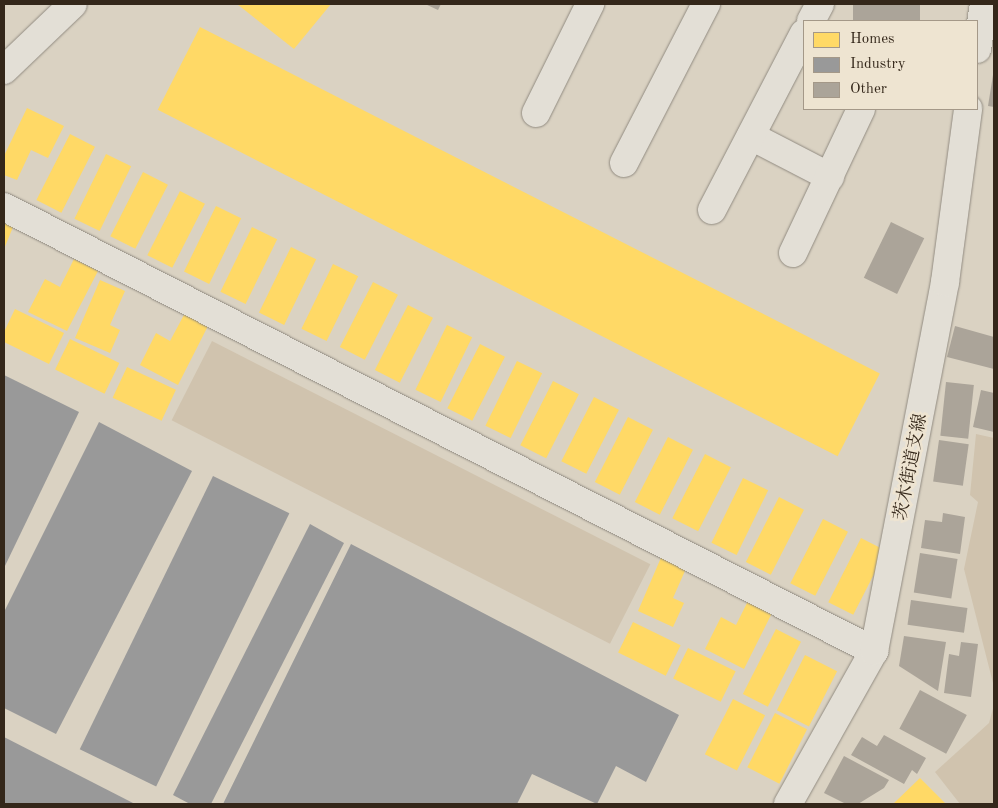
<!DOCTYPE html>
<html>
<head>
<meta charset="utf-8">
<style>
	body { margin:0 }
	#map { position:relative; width:998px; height:808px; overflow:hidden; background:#dad2c2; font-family:"Old Standard TT","Noto Serif JP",serif }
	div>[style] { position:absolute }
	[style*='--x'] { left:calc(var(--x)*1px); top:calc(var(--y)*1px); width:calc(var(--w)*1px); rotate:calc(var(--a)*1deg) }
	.green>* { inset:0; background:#d0c3ae; transform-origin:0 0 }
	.homes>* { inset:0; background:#ffd966; transform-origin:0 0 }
	.industry>* { inset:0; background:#999; transform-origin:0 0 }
	.building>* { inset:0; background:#aba499; transform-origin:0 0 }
	.roads { filter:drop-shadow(0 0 1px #918b81) drop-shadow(0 0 1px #918b81) }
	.minor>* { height:28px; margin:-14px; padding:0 14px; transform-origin:14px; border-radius:14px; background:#e3dfd6 }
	span { translate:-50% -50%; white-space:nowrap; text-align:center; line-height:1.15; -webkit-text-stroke:5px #eee4d1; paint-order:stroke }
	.street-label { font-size:18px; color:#34271a }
	.frame { position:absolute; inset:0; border:5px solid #34271a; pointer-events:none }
	.legend { position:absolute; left:803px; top:20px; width:175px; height:90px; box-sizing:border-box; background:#eee4d1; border:1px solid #a49888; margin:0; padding:6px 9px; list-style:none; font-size:15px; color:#34271a }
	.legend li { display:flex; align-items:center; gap:10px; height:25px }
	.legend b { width:25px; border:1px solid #a49888 }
</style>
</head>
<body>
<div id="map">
	<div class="green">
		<div style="left:212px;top:341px;width:492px;height:89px;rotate:27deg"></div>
		<div style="clip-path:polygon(976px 434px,994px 438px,994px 687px,964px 569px,978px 502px,970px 495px)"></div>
		<div style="clip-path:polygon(994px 705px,994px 804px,960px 804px,935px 772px,989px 723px)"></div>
	</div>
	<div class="homes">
		<div style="clip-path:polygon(237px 4px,331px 4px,294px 49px)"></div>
		<div style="left:200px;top:27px;width:763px;height:93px;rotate:27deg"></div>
		<div style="clip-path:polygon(27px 108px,64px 126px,48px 158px,31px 150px,17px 180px,4px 175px,4px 156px)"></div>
		<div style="left:70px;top:134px;width:28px;height:74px;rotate:27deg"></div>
		<div style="left:106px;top:154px;width:28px;height:72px;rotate:26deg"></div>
		<div style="left:143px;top:172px;width:28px;height:72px;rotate:27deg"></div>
		<div style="left:180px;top:191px;width:28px;height:72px;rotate:27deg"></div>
		<div style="left:216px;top:206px;width:28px;height:73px;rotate:26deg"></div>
		<div style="clip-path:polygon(4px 223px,13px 227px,4px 249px)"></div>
		<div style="left:252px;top:227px;width:28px;height:72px;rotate:26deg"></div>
		<div style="left:291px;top:247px;width:28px;height:73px;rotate:26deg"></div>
		<div style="clip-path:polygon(74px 259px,98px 271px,67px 331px,28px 312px,45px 279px,60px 287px)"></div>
		<div style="left:333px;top:264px;width:28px;height:72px;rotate:26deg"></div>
		<div style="clip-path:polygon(100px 280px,125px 291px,110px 325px,120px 330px,110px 353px,75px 338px)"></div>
		<div style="left:373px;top:282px;width:28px;height:73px;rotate:27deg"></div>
		<div style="left:408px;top:305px;width:28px;height:73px;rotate:27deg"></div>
		<div style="clip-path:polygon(15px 309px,64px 333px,49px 364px,4px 342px,4px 332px)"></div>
		<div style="clip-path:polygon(185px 313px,209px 324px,178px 385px,140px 365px,156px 333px,170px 341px)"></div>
		<div style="left:447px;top:325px;width:28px;height:72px;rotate:26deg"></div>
		<div style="left:70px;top:339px;width:55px;height:34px;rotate:26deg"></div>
		<div style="left:480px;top:344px;width:28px;height:72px;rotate:27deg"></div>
		<div style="left:517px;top:361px;width:28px;height:72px;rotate:26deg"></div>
		<div style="left:127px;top:367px;width:54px;height:34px;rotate:25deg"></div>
		<div style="left:553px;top:381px;width:29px;height:72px;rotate:27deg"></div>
		<div style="left:594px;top:397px;width:28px;height:72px;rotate:27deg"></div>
		<div style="left:628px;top:417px;width:28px;height:73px;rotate:27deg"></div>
		<div style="left:668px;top:437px;width:28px;height:73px;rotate:27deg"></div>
		<div style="left:705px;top:454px;width:29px;height:72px;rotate:27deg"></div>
		<div style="left:743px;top:478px;width:28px;height:72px;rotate:26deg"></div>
		<div style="left:779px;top:497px;width:28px;height:73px;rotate:27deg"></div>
		<div style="left:823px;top:519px;width:28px;height:72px;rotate:27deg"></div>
		<div style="left:861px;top:538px;width:28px;height:72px;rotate:27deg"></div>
		<div style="clip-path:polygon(663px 553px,688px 564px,673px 598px,684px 603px,673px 627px,638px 611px)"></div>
		<div style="clip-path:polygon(750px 597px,774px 609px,744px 669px,705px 649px,721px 617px,736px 625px)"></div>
		<div style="left:633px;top:622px;width:53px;height:34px;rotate:26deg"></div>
		<div style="left:776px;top:629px;width:28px;height:73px;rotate:27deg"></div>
		<div style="left:688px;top:648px;width:53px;height:34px;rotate:26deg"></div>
		<div style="left:805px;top:655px;width:36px;height:62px;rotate:27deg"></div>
		<div style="left:733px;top:699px;width:36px;height:62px;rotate:27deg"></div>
		<div style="left:775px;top:713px;width:36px;height:61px;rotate:27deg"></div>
		<div style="clip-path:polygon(920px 778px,946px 804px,893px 804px)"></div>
	</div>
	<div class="industry">
		<div style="clip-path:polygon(4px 375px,79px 412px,4px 568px)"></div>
		<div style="clip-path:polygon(99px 422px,192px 471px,56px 734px,4px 708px,4px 612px)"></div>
		<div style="left:213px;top:476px;width:85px;height:304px;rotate:26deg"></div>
		<div style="clip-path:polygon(310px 524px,344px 543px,211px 804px,190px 804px,173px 795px)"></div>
		<div style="clip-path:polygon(351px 544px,679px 715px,646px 782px,616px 766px,597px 804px,532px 774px,517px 804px,223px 804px)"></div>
		<div style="clip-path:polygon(4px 737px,135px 804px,4px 804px)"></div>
	</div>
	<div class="building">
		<div style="clip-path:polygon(425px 4px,441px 4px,438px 10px)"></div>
		<div style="left:853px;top:4px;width:67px;height:17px"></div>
		<div style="clip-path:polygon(993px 75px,994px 75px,994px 107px,988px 106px)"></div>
		<div style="left:891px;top:222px;width:37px;height:62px;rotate:26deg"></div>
		<div style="clip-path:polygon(955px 326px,994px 337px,994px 369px,947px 357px)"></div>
		<div style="left:946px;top:382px;width:28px;height:54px;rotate:6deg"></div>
		<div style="clip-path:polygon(981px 390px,994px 393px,994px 432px,973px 427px)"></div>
		<div style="left:939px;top:440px;width:30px;height:42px;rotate:8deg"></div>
		<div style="clip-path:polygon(943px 513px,965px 517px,960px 554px,921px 548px,925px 520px,942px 522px)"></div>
		<div style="left:920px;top:553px;width:38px;height:40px;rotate:9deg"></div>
		<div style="left:911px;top:600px;width:57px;height:25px;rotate:8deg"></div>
		<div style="clip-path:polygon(904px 636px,946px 642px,938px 691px,899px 666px)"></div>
		<div style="clip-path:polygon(961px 642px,978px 644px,971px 697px,944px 693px,949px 654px,959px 656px)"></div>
		<div style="left:920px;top:690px;width:53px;height:44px;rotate:28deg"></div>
		<div style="clip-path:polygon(884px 735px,926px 758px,917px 774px,912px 770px,904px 784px,851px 755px,862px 737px,877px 746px)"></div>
		<div style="clip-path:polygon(844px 756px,889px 780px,884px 788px,858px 804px,846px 804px,824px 793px)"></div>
	</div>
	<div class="roads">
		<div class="minor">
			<div style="--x:811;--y:21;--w:19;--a:-62"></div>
			<div style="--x:977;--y:49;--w:46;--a:-81.2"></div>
			<div style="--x:4;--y:70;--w:95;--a:-43.7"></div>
			<div style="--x:536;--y:113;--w:122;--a:-63.6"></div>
			<div style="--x:751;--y:136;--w:89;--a:27.4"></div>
			<div style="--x:624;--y:163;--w:179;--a:-62.7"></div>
			<div style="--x:4;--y:207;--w:977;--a:27.04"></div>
			<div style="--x:712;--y:210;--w:199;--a:-62.5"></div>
			<div style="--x:793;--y:253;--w:159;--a:-64.7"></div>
			<div style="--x:788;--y:804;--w:176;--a:-60.7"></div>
			<div style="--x:874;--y:651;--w:376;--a:-79.1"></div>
			<div style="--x:945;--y:282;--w:175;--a:-82.4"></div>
		</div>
	</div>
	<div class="street-label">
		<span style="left:911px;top:467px;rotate:-79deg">茨木街道支線</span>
	</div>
	<div class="frame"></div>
	<ul class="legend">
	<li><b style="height:14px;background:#ffd966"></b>Homes</li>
	<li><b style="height:14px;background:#999"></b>Industry</li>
	<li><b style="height:14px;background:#aba499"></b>Other</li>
	</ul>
</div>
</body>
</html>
